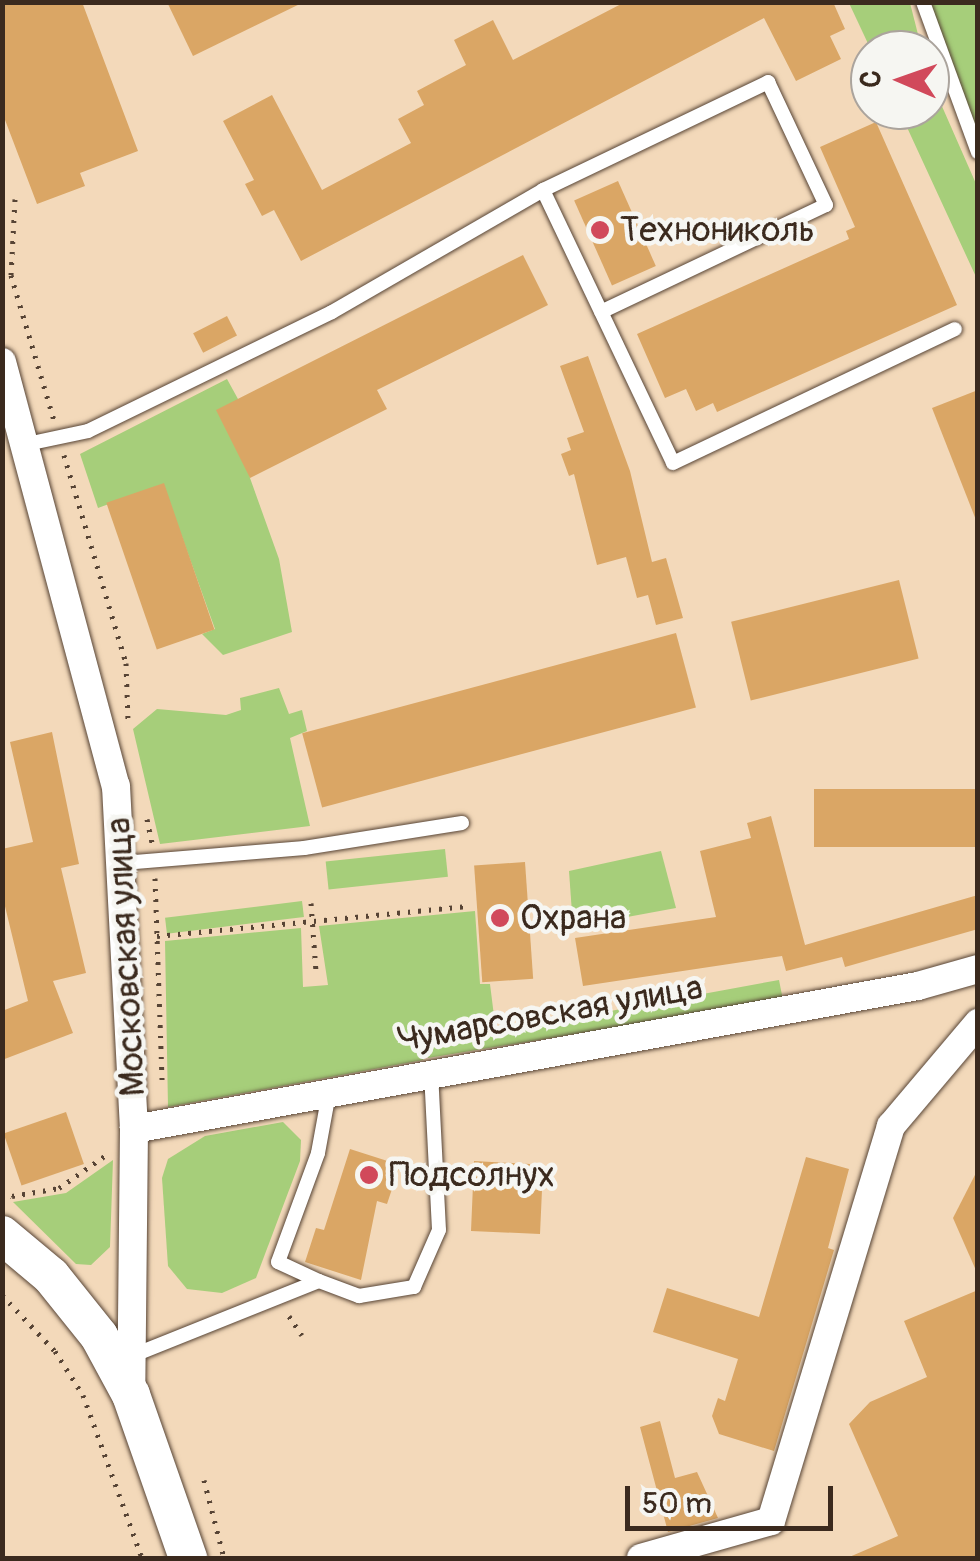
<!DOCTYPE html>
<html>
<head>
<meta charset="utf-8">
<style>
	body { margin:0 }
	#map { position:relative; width:980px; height:1561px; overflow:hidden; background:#f3d9ba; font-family:Pangolin,sans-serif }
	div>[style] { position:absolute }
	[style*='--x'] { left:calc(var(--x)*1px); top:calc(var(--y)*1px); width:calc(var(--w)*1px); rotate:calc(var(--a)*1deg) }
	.green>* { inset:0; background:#a6ce7a; transform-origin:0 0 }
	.building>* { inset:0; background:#daa665; transform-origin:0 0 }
	.path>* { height:5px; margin-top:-2.5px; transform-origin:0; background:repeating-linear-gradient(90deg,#574435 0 2.5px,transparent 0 10.5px) }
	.roads { filter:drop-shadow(0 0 2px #574435) drop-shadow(0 0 2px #574435) }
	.lane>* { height:14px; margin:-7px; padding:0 7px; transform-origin:7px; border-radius:7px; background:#fff }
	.street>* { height:28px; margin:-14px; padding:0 14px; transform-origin:14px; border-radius:14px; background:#fff }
	.secondary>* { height:38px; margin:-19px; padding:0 19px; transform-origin:19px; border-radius:19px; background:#fff }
	.dots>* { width:28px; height:28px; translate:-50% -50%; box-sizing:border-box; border:5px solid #f6f6f2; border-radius:50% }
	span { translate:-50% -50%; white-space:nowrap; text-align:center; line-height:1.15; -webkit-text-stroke:9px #f6f6f2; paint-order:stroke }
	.poi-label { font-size:35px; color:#3b2a1e }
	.left { translate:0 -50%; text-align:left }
	.street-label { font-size:35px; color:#3b2a1e }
	.frame { position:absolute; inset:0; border:5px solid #3b2a1e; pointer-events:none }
	.north { position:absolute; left:850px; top:30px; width:100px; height:100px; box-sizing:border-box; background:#f6f6f2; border:2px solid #aba49d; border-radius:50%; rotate:272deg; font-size:28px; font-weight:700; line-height:40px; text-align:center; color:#3b2a1e }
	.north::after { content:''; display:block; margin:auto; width:35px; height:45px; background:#d1495b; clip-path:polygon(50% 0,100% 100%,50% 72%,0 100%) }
	.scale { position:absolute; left:625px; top:1486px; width:208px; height:45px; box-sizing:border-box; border:5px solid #3b2a1e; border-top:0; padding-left:12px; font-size:30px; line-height:35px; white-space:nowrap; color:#3b2a1e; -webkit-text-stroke:8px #f6f6f2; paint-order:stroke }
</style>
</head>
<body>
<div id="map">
	<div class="green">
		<div style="clip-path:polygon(849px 3px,910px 3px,922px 50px,871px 50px)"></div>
		<div style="clip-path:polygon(924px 3px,977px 3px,977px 153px)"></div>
		<div style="clip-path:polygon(930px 79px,977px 186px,977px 279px,899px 110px,930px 110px)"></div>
		<div style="clip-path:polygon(227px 379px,238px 399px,250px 478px,279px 559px,292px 632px,223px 655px,202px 634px,215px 629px,163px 484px,98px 508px,80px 454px)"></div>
		<div style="clip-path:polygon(279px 688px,289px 714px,302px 710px,307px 731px,290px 738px,310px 826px,160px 844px,133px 729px,157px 709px,226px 715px,241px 710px,240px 698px)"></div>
		<div style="left:445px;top:849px;width:28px;height:120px;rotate:84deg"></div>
		<div style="clip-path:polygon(661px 851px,676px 908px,573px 927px,569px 871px)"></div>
		<div style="left:302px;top:901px;width:16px;height:138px;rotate:83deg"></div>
		<div style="clip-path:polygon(475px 911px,480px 984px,490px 984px,496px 1032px,779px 980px,783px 1000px,428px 1058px,425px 1041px,423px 1060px,168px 1107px,165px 941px,301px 928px,303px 987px,328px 985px,319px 926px)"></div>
		<div style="clip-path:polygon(283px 1122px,301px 1140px,300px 1161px,256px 1278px,222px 1293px,187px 1289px,168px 1266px,162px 1178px,168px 1159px,205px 1136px)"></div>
		<div style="clip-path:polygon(113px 1160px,110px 1247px,91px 1265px,76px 1264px,13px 1202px,66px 1193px)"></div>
	</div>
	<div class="building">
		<div style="clip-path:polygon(2px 2px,82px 2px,138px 151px,80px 173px,85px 186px,37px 204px,2px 112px)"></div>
		<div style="clip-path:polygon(167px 2px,304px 2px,193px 56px)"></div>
		<div style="clip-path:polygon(625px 2px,833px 2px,845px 29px,830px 36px,841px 59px,796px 81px,764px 18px,301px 261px,274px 210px,262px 216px,245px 184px,254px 180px,223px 121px,272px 95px,322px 190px,411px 143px,398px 119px,424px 105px,417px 91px,466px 65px,454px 40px,493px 20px,513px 60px)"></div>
		<div style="clip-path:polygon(876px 122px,957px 305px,717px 412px,713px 403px,696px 411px,686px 389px,665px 398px,637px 334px,849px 239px,846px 231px,855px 227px,820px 147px)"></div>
		<div style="left:618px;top:181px;width:93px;height:48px;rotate:66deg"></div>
		<div style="clip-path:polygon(523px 255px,548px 305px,377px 390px,387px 409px,250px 478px,216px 410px)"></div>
		<div style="left:227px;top:316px;width:22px;height:38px;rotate:63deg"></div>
		<div style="clip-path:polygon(588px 356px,630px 471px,652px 562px,666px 558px,683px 618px,656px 625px,648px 595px,637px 598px,626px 557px,597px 565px,574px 474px,569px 476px,561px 454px,571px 450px,567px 438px,584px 432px,560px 366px)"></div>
		<div style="clip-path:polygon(978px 390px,978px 520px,976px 520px,932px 408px)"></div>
		<div style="left:164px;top:483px;width:155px;height:61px;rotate:71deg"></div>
		<div style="left:899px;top:580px;width:81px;height:173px;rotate:76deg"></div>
		<div style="left:676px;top:633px;width:77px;height:387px;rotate:75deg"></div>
		<div style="clip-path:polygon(52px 732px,79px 864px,61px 868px,86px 973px,53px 981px,73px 1033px,2px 1060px,2px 1011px,28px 1001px,2px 894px,2px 849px,33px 842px,10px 742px)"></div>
		<div style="left:978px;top:789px;width:58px;height:164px;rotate:90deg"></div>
		<div style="clip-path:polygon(771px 816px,805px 945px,978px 895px,978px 929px,845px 967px,842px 957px,786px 971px,782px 956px,583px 986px,575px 938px,716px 917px,700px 851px,751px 838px,747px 823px)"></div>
		<div style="left:525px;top:862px;width:117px;height:51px;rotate:86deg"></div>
		<div style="left:66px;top:1112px;width:55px;height:66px;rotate:71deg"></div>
		<div style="clip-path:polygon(350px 1149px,400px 1165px,387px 1204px,377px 1201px,361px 1280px,305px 1262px,316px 1228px,324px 1230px)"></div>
		<div style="clip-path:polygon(806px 1157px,849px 1169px,828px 1248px,834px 1250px,774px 1451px,719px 1434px,712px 1416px,718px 1398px,725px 1401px,738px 1359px,653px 1332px,667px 1288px,759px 1317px)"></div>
		<div style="clip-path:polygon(474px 1161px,530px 1164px,529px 1189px,542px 1190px,540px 1234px,471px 1231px)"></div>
		<div style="clip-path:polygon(978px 1169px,978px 1275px,953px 1218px)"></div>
		<div style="clip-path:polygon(978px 1290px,978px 1558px,847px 1558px,898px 1536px,849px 1424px,870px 1402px,927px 1377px,904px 1321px)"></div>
		<div style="clip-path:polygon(660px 1421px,675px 1478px,697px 1472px,718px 1518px,668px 1532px,640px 1427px)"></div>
	</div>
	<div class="path">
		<div style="--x:15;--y:199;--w:76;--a:93"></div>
		<div style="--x:11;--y:275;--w:151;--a:73.5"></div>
		<div style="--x:64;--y:455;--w:217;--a:73.4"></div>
		<div style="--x:126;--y:663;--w:57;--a:88"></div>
		<div style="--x:147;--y:819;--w:24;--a:78"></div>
		<div style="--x:155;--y:878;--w:204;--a:88"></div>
		<div style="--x:311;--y:903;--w:68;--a:85.8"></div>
		<div style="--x:157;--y:936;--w:312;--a:-5.5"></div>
		<div style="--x:2;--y:1191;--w:11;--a:27"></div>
		<div style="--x:12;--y:1196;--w:48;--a:-9.7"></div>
		<div style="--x:59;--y:1188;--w:57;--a:-35.1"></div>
		<div style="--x:2;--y:1295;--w:77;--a:46.6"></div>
		<div style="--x:55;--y:1351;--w:52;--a:57.5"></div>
		<div style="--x:83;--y:1395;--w:173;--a:70.1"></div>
		<div style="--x:289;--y:1316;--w:23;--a:56"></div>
		<div style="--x:204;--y:1480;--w:81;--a:75.6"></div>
	</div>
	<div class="roads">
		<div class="lane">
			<div style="--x:923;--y:2;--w:160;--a:69.9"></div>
			<div style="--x:543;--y:190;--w:302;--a:64.5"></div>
			<div style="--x:673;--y:463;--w:312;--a:-25.4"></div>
			<div style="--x:27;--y:444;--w:62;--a:-12"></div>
			<div style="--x:88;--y:431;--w:271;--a:-26"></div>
			<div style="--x:332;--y:312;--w:244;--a:-30"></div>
			<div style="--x:543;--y:190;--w:250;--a:-25.6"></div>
			<div style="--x:768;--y:82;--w:136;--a:64.8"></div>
			<div style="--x:826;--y:205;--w:249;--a:154.6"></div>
			<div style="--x:123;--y:863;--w:182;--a:-4.7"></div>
			<div style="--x:304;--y:848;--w:160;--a:-9"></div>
			<div style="--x:319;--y:1281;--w:45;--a:-155.1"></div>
			<div style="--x:278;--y:1262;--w:116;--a:-69.8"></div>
			<div style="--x:318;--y:1153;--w:61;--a:-79.6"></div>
			<div style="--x:134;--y:1355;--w:199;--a:-21.8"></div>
			<div style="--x:319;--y:1281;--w:43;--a:20.6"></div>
			<div style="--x:359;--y:1296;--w:56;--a:-9.3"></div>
			<div style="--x:414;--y:1287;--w:62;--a:-66.3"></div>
			<div style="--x:439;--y:1230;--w:159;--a:-92.9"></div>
		</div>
		<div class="street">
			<div style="--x:2;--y:362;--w:439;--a:75"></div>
			<div style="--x:116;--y:786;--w:343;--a:87"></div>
			<div style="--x:134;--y:1129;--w:266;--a:90.6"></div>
			<div style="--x:134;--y:1129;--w:797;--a:-10.34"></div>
			<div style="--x:918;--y:986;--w:62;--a:-15.8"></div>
			<div style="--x:641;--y:1558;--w:135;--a:-15.9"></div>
			<div style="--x:771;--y:1521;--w:413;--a:-73.1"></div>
			<div style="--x:891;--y:1126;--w:135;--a:-49.8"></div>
		</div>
		<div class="secondary">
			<div style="--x:2;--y:1235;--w:64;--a:39.9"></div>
			<div style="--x:51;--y:1276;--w:77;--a:51.3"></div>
			<div style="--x:99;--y:1336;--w:67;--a:61.5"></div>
			<div style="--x:131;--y:1395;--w:173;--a:70.7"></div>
		</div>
	</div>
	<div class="dots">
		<div style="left:600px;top:230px;background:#d1495b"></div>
		<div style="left:500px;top:918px;background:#d1495b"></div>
		<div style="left:369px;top:1175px;background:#d1495b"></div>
	</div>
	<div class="poi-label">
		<span class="left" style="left:620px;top:230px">Технониколь</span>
		<span class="left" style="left:520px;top:918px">Охрана</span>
		<span class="left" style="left:389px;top:1175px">Подсолнух</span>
	</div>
	<div class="street-label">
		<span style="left:126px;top:957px;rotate:-93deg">Московская улица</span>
		<span style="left:550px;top:1014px;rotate:-10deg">Чумарсовская улица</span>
	</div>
	<div class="frame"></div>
	<div class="north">С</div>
	<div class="scale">50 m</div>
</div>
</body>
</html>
